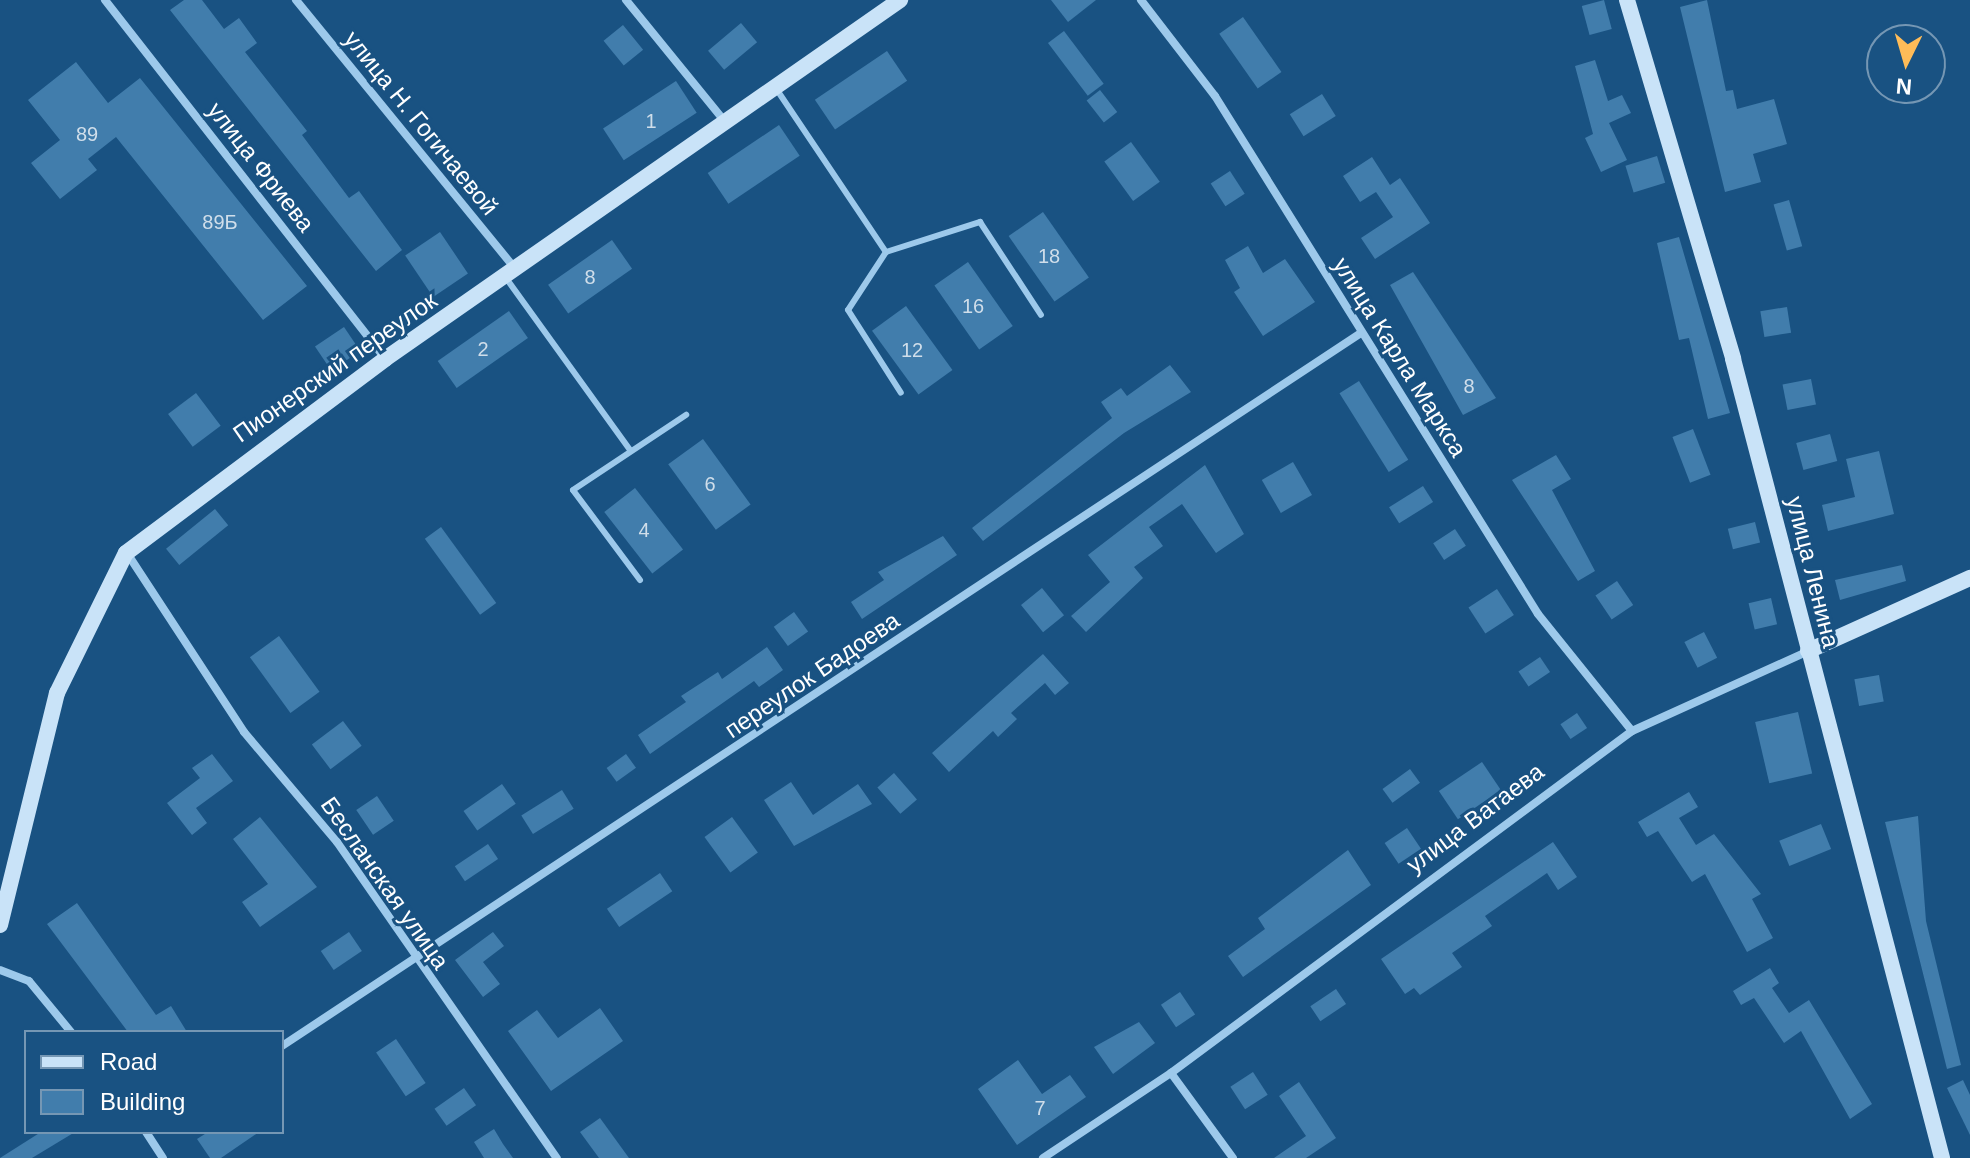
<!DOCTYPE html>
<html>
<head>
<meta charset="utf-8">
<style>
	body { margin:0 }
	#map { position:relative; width:1970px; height:1158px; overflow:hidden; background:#195282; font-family:Arial,sans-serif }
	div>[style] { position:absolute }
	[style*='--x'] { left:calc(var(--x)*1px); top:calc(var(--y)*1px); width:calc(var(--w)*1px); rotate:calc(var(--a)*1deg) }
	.building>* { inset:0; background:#417dac; transform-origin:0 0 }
	.lane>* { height:6px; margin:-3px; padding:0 3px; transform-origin:3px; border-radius:3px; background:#9dc9eb }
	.street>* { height:8px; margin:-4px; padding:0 4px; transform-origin:4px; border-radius:4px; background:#9dc9eb }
	.secondary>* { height:16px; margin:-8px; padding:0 8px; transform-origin:8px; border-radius:8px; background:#c9e3f8 }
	span { translate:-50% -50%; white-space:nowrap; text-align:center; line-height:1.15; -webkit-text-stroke:6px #195282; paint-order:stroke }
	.number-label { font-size:20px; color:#d0deea }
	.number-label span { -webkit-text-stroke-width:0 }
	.street-label { font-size:24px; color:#fff }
	.legend { position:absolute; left:24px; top:1030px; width:260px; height:104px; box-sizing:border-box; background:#195282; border:2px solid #7597b4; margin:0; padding:10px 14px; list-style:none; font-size:24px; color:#fff }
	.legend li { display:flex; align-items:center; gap:16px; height:40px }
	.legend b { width:40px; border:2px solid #7597b4 }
	.north { position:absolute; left:1866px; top:24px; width:80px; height:80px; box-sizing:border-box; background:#195282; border:2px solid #7597b4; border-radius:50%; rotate:185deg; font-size:22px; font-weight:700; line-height:32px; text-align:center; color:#fff }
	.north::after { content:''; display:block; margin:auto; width:28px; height:36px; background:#ffbc58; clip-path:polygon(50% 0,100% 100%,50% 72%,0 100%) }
</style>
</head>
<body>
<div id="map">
	<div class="building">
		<div style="clip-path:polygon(184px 0,202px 0,224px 29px,239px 18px,257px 43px,245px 52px,307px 131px,302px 135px,349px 198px,359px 191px,402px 250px,376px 271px,170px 10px)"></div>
		<div style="clip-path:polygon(1051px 0,1096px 0,1068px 22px)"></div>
		<div style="left:1604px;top:0;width:30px;height:23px;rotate:75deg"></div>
		<div style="clip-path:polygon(1707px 0,1726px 91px,1733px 90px,1737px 109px,1774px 99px,1787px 144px,1753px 154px,1761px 182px,1725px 192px,1680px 7px)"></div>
		<div style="left:1243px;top:17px;width:67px;height:29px;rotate:55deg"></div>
		<div style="left:741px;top:23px;width:25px;height:43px;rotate:50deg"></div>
		<div style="left:623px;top:25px;width:32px;height:25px;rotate:51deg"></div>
		<div style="left:1064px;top:31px;width:66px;height:20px;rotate:53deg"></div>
		<div style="left:887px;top:51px;width:36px;height:87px;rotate:56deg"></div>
		<div style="clip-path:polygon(1595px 60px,1608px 101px,1622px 95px,1631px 113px,1609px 123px,1627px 160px,1601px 172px,1585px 138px,1593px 134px,1575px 66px)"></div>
		<div style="clip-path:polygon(76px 62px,108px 103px,140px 78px,307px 286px,263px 320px,116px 137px,88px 159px,97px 170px,60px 199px,31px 163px,60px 140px,28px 100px)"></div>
		<div style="left:676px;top:81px;width:38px;height:87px;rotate:57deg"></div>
		<div style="left:1100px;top:90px;width:28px;height:17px;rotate:52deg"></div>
		<div style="left:1322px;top:94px;width:26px;height:38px;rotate:58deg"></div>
		<div style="left:779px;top:125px;width:37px;height:86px;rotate:56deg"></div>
		<div style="left:1131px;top:142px;width:49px;height:33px;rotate:54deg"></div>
		<div style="left:1657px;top:156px;width:28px;height:33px;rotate:73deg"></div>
		<div style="clip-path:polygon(1372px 157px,1390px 185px,1400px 178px,1430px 223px,1375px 259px,1361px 238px,1393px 217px,1376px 192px,1360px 202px,1343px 176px)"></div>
		<div style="left:1230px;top:171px;width:27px;height:23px;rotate:57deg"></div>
		<div style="left:1789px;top:200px;width:48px;height:16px;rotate:74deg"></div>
		<div style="left:1043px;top:212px;width:80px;height:42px;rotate:55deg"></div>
		<div style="left:440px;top:232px;width:50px;height:42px;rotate:56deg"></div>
		<div style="clip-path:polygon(1679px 237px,1730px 413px,1708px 419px,1689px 338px,1679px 340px,1657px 243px)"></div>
		<div style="left:612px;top:240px;width:35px;height:78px;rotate:55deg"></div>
		<div style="clip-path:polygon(1248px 246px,1263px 273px,1285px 259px,1315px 302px,1263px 336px,1234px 292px,1240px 288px,1225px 260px)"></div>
		<div style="left:968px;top:262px;width:78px;height:41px;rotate:55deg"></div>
		<div style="clip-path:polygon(1413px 272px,1496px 398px,1463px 415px,1390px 285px)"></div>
		<div style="left:906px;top:306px;width:79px;height:42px;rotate:54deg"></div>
		<div style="left:1787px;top:307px;width:26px;height:27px;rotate:81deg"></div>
		<div style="left:509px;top:311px;width:33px;height:87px;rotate:55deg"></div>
		<div style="left:344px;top:327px;width:29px;height:35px;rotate:56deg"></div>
		<div style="clip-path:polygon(1170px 365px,1191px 392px,1124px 433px,983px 541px,972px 528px,1112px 418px,1101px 402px,1121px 388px,1127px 396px)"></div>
		<div style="left:1811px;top:379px;width:26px;height:29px;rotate:79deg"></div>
		<div style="left:1359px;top:381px;width:93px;height:23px;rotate:58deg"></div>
		<div style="left:196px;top:393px;width:41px;height:35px;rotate:53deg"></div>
		<div style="left:1693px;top:429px;width:49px;height:22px;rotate:69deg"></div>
		<div style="left:1830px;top:434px;width:28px;height:35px;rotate:75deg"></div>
		<div style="left:703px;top:439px;width:81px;height:43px;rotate:54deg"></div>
		<div style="clip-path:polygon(1879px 451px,1894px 514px,1828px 531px,1822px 505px,1855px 497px,1846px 459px)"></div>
		<div style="clip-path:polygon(1556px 455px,1571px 479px,1552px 490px,1595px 571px,1578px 581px,1512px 480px)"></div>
		<div style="left:1293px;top:462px;width:38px;height:36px;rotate:60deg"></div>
		<div style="clip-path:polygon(1205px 465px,1244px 534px,1216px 553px,1182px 504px,1149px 527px,1163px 546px,1134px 567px,1143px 578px,1086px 632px,1071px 616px,1110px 582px,1088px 555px)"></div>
		<div style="left:1423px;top:486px;width:19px;height:40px;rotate:58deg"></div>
		<div style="left:635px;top:488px;width:78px;height:39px;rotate:52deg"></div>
		<div style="left:215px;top:509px;width:21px;height:63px;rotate:51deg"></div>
		<div style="left:1755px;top:522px;width:21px;height:28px;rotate:76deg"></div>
		<div style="left:441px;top:527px;width:94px;height:20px;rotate:54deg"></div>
		<div style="left:1455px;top:529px;width:20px;height:26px;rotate:57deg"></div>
		<div style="clip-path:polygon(943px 536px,957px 555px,862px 619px,851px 602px,884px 580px,878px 572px)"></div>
		<div style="clip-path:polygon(1902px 565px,1906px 581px,1840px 600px,1835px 580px)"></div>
		<div style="left:1617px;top:581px;width:29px;height:26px;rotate:56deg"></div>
		<div style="left:1042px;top:588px;width:35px;height:27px;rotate:51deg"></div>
		<div style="left:1497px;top:589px;width:31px;height:34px;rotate:57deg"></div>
		<div style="left:1771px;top:598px;width:27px;height:23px;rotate:77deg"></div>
		<div style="left:794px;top:612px;width:24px;height:25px;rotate:54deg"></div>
		<div style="left:1704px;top:632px;width:29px;height:22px;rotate:63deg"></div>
		<div style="left:279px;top:636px;width:69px;height:36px;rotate:54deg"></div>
		<div style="clip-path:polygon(767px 647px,783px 670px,759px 687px,754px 681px,650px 754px,638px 735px,686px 702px,681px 696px,718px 672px,722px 679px)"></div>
		<div style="clip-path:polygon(1043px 654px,1069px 683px,1055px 695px,1045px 683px,1011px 713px,1017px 719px,998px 737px,993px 731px,949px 772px,932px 753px)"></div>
		<div style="left:1540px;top:657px;width:18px;height:26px;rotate:56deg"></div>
		<div style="left:1879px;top:675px;width:27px;height:25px;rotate:80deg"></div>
		<div style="left:1798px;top:712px;width:63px;height:44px;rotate:77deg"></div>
		<div style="left:1577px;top:713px;width:18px;height:20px;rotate:56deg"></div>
		<div style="left:343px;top:721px;width:31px;height:39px;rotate:53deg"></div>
		<div style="clip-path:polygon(212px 754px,233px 781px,196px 808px,207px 823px,192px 835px,167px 803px,200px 778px,192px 768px)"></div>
		<div style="left:626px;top:754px;width:17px;height:24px;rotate:54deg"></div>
		<div style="left:1482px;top:762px;width:34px;height:52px;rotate:56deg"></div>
		<div style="left:1410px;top:769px;width:17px;height:34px;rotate:54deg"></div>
		<div style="left:894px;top:773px;width:35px;height:22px;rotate:49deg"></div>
		<div style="clip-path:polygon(791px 782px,813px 815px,858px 784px,872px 804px,794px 846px,764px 800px)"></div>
		<div style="left:502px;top:784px;width:24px;height:47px;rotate:55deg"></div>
		<div style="left:562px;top:790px;width:22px;height:48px;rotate:58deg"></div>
		<div style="clip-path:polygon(1689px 792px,1698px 807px,1679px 818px,1696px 845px,1714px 834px,1761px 894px,1752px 899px,1773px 938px,1747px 952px,1705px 874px,1692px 882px,1658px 831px,1647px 837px,1638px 822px)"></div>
		<div style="left:377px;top:796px;width:30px;height:25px;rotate:56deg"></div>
		<div style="clip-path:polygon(1918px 816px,1926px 921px,1961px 1065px,1947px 1069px,1885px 822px)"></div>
		<div style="clip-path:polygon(260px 817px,317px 887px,260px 927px,242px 902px,268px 884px,233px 839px)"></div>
		<div style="left:732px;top:817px;width:44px;height:34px;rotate:54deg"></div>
		<div style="left:1821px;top:824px;width:27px;height:45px;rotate:68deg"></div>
		<div style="left:1407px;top:828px;width:25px;height:27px;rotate:56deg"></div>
		<div style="clip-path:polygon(1553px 842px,1577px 877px,1558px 890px,1547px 873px,1485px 916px,1492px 926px,1452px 953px,1462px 967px,1420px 995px,1414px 988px,1405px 994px,1381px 959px)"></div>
		<div style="left:488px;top:844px;width:18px;height:40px;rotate:56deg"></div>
		<div style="clip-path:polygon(1348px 850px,1371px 885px,1243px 977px,1228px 956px,1265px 929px,1258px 918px)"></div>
		<div style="left:660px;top:873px;width:22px;height:64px;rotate:56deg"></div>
		<div style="clip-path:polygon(77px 903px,156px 1015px,171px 1006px,187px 1032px,128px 1032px,47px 924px)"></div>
		<div style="left:349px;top:932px;width:23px;height:34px;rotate:56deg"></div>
		<div style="clip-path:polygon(493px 932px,504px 946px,483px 962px,500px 984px,483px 997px,455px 960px)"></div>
		<div style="clip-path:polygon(1770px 968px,1779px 983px,1772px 988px,1789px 1013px,1809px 1000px,1872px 1104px,1850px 1119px,1801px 1031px,1784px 1043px,1754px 998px,1741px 1005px,1733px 991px)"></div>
		<div style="left:1336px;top:989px;width:18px;height:31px;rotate:56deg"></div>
		<div style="left:1180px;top:992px;width:27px;height:23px;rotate:56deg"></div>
		<div style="clip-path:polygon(600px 1008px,623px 1041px,551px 1091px,508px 1031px,537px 1010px,558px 1038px)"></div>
		<div style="clip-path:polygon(1139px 1022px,1155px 1043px,1113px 1074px,1094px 1047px)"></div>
		<div style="left:396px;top:1039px;width:53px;height:24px;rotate:56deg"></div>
		<div style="clip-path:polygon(1018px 1060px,1042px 1094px,1070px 1075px,1086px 1097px,1017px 1145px,978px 1089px)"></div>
		<div style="left:1253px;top:1072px;width:27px;height:27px;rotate:57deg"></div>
		<div style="clip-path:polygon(1963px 1080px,1970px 1095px,1970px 1135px,1947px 1088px)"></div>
		<div style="clip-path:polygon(1299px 1082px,1336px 1138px,1306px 1158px,1274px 1158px,1306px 1136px,1279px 1096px)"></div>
		<div style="left:464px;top:1088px;width:21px;height:36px;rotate:55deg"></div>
		<div style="clip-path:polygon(600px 1118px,629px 1158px,599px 1158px,580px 1132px)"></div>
		<div style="clip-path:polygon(494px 1129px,503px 1144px,513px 1158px,484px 1158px,474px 1142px)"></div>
		<div style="clip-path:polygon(41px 1132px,75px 1132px,32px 1158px,0 1158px)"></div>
		<div style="clip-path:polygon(208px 1132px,259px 1132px,221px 1158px,210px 1158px,197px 1139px)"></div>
	</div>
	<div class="lane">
		<div style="--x:775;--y:87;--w:199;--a:56.1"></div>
		<div style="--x:886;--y:252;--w:99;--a:-17.7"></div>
		<div style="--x:980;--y:222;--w:111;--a:56.7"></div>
		<div style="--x:886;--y:252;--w:69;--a:123.2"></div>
		<div style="--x:848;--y:310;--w:98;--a:57.4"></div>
		<div style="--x:506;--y:278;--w:213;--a:54.2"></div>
		<div style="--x:640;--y:580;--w:112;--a:-126.7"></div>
		<div style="--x:573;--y:490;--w:136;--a:-33.6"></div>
	</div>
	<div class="street">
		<div style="--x:105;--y:0;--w:455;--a:52"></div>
		<div style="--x:296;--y:0;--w:348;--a:50.8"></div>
		<div style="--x:626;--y:0;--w:157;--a:50.9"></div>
		<div style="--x:1141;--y:0;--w:121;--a:52.4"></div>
		<div style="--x:1215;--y:96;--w:610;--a:58.05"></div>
		<div style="--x:1538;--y:614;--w:150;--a:51.2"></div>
		<div style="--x:127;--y:553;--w:214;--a:56.8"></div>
		<div style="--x:244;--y:732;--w:144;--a:49.8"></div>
		<div style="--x:337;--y:842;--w:385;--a:55.2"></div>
		<div style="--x:0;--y:970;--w:31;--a:21"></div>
		<div style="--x:29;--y:981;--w:66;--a:50.5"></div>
		<div style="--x:282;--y:1046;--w:1293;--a:-33.46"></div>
		<div style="--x:1171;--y:1073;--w:105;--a:53.9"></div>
		<div style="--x:146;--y:1132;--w:31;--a:57"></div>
		<div style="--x:1043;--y:1158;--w:154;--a:-33.6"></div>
		<div style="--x:1171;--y:1073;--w:574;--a:-36.57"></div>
		<div style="--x:1632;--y:731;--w:193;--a:-24.4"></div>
	</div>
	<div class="secondary">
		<div style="--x:1627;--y:0;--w:374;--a:73.5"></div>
		<div style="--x:1733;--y:359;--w:826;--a:75.34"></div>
		<div style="--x:1808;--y:651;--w:178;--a:-24.3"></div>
		<div style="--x:0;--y:925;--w:239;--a:-76.2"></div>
		<div style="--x:57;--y:693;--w:156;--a:-63.8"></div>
		<div style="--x:126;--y:553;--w:324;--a:-36.8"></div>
		<div style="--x:385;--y:359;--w:628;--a:-34.88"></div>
	</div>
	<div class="number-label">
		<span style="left:651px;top:121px">1</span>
		<span style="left:87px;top:134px">89</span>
		<span style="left:220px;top:222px">89Б</span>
		<span style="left:1049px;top:256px">18</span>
		<span style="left:590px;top:277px">8</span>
		<span style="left:973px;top:306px">16</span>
		<span style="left:483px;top:349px">2</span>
		<span style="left:912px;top:350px">12</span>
		<span style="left:1469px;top:386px">8</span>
		<span style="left:710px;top:484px">6</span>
		<span style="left:644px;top:530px">4</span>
		<span style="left:1040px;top:1108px">7</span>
	</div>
	<div class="street-label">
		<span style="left:421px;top:123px;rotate:51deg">улица Н. Гогичаевой</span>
		<span style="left:261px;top:167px;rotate:52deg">улица Фриева</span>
		<span style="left:1400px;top:357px;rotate:58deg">улица Карла Маркса</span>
		<span style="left:335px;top:367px;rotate:-35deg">Пионерский переулок</span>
		<span style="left:1813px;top:572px;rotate:76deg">улица Ленина</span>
		<span style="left:812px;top:675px;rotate:-34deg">переулок Бадоева</span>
		<span style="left:1475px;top:818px;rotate:-37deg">улица Ватаева</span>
		<span style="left:385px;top:883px;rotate:55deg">Бесланская улица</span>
	</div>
	<ul class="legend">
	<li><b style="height:10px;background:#c9e3f8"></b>Road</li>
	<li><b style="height:22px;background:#417dac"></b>Building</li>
	</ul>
	<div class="north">N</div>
</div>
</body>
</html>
